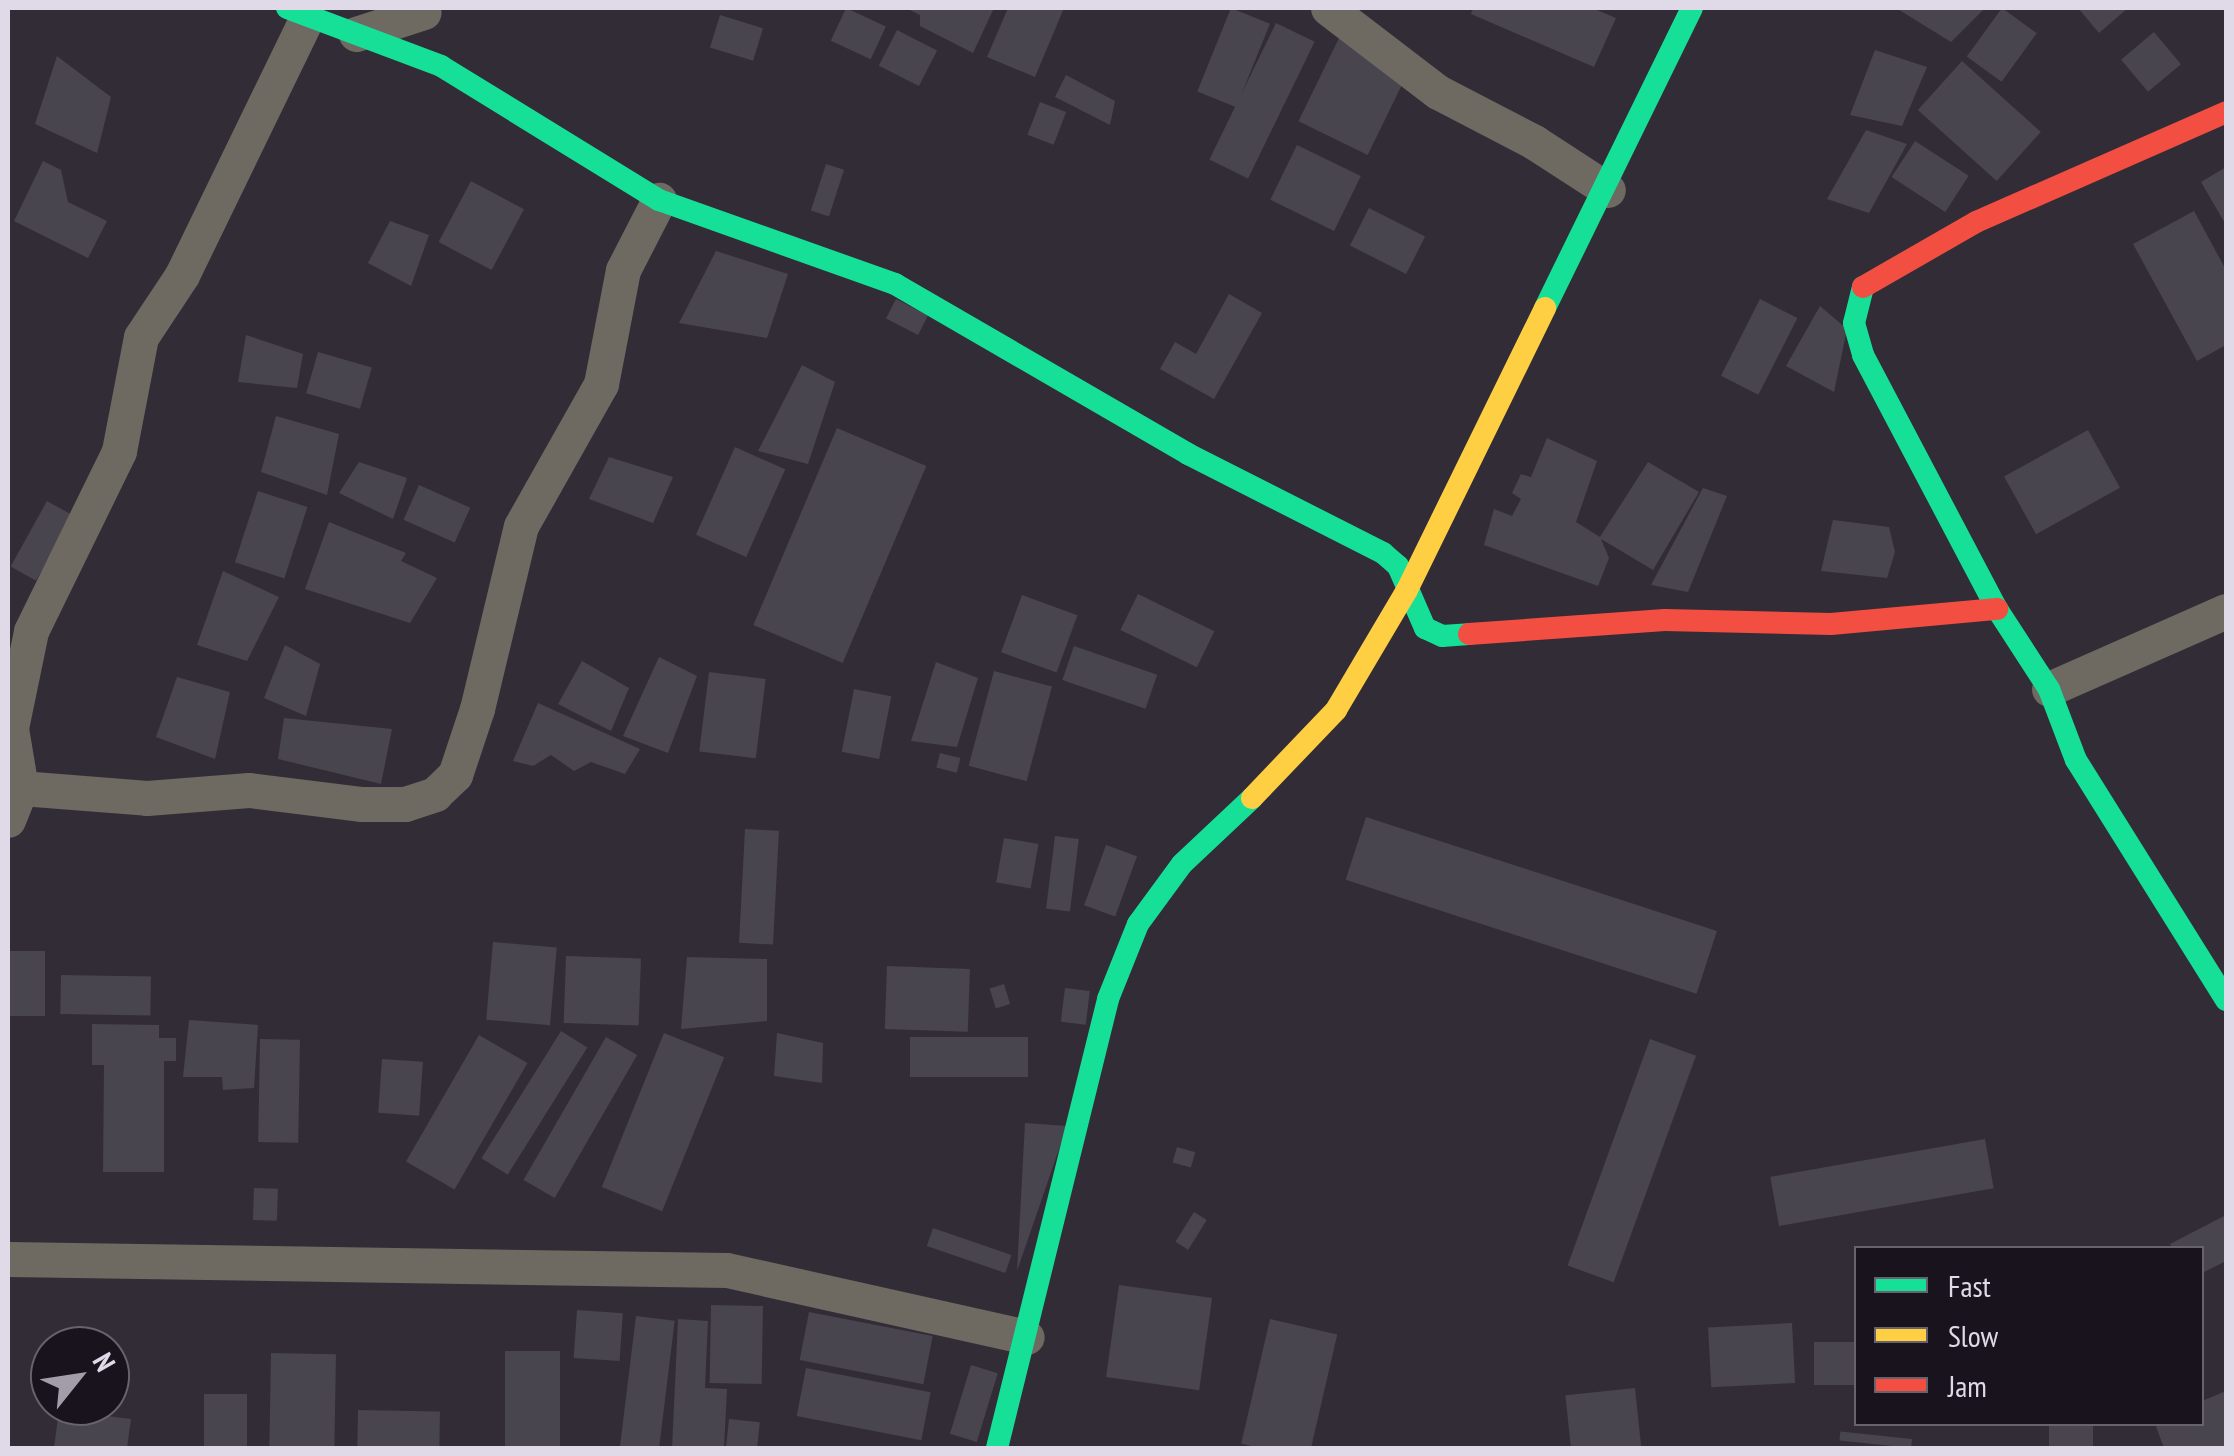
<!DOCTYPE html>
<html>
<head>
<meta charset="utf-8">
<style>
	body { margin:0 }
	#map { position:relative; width:2234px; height:1456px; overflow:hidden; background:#322c37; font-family:"PT Sans Narrow",sans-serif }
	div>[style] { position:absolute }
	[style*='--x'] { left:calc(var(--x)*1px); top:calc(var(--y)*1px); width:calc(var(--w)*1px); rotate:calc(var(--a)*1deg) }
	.building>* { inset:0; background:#48454e; transform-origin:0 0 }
	.street>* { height:35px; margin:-17.5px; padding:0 17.5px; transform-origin:17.5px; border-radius:17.5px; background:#6e6961 }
	.fast>* { height:22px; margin:-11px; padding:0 11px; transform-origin:11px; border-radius:11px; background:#16e098 }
	.slow>* { height:22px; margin:-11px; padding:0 11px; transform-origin:11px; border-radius:11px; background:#ffcf43 }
	.jam>* { height:22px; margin:-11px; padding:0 11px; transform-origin:11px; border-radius:11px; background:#f24e42 }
	span { translate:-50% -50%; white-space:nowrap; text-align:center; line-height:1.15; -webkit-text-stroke:10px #18131c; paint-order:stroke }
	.frame { position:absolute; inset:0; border:10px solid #e0d9e7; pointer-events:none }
	.legend { position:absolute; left:1854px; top:1246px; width:350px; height:180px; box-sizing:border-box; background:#18131c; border:2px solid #68626d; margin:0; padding:12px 18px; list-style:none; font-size:30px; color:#e0d9e7 }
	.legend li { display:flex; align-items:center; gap:20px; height:50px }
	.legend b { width:50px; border:2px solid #68626d }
	.north { position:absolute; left:30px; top:1326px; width:100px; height:100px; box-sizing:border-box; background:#18131c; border:2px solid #68626d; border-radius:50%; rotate:60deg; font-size:28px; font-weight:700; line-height:40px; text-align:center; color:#e0d9e7 }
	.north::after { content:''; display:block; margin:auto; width:35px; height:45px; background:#a39ca9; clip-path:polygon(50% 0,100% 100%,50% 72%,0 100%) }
</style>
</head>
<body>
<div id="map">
	<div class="building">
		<div style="left:846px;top:8px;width:44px;height:36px;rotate:25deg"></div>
		<div style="clip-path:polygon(906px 8px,994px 8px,973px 53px,920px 26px,920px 15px)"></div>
		<div style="clip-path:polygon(1008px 8px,1064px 8px,1035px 77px,987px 57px)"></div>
		<div style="left:1231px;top:8px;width:42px;height:90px;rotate:22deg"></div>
		<div style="clip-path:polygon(1473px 8px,1592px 8px,1616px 18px,1594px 67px,1471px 14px)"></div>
		<div style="clip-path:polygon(1896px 8px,1985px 8px,1951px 42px)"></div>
		<div style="left:2002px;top:8px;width:43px;height:60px;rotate:36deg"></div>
		<div style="clip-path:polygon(2078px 8px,2128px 8px,2099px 33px)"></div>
		<div style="left:720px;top:15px;width:45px;height:34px;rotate:17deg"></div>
		<div style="left:1276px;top:23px;width:43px;height:152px;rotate:26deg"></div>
		<div style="left:897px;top:30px;width:45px;height:40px;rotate:27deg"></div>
		<div style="left:2154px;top:32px;width:42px;height:43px;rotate:50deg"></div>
		<div style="left:1341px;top:34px;width:77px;height:97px;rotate:26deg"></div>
		<div style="clip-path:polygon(1875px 50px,1927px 67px,1902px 126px,1850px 115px)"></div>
		<div style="clip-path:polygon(57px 56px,111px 97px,97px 153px,35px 124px)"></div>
		<div style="left:1962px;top:61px;width:106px;height:66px;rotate:42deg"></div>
		<div style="clip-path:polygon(1066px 75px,1115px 101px,1110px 125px,1055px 97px)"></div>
		<div style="left:1040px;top:102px;width:28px;height:35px;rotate:21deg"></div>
		<div style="clip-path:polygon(1866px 130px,1907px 144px,1869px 213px,1827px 199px)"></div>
		<div style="left:1915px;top:141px;width:64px;height:43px;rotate:33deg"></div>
		<div style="left:1297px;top:145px;width:71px;height:61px;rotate:26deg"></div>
		<div style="clip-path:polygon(43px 161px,61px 170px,68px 202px,107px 221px,88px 258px,14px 221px)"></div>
		<div style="left:826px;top:164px;width:19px;height:49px;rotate:18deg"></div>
		<div style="clip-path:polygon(2226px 167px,2226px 225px,2201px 182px)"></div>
		<div style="left:471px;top:181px;width:60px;height:69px;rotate:28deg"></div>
		<div style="left:1369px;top:208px;width:63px;height:42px;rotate:27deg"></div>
		<div style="clip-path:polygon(2194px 211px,2226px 270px,2226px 345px,2197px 361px,2133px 244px)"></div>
		<div style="clip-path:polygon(390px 221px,429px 235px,411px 286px,368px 263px)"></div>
		<div style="clip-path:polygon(716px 251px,788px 274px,767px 338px,679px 323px)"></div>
		<div style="clip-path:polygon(1229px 294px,1262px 313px,1214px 399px,1160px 369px,1175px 342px,1196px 354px)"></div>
		<div style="left:896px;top:299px;width:36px;height:22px;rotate:27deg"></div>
		<div style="left:1760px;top:299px;width:42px;height:86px;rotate:27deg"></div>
		<div style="clip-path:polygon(1820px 306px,1847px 329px,1834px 392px,1786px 366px)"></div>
		<div style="clip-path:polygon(246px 335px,303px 354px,297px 388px,238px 382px)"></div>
		<div style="left:318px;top:352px;width:56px;height:43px;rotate:16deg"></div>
		<div style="clip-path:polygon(802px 365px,835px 382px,808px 464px,758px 451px)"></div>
		<div style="clip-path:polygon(276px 416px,339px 434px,327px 495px,261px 472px)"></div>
		<div style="left:837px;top:428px;width:97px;height:214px;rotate:23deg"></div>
		<div style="left:2088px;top:430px;width:66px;height:96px;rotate:61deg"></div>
		<div style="clip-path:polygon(1547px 438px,1597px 461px,1576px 522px,1600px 537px,1648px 462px,1699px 492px,1653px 570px,1601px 539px,1609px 558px,1598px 586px,1484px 545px,1494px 509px,1512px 516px,1521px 499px,1512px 493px,1521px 474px,1531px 477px)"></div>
		<div style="left:735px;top:447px;width:55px;height:96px;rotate:24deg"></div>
		<div style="clip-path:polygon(609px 457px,673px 477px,653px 523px,589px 499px)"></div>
		<div style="clip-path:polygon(359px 462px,407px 478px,393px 519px,339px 493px)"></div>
		<div style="left:419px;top:485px;width:56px;height:38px;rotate:24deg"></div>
		<div style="clip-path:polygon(1703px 488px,1727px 496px,1688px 592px,1651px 585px)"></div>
		<div style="left:258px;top:491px;width:52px;height:75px;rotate:18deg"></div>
		<div style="left:47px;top:501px;width:29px;height:75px;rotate:29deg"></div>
		<div style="clip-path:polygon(1833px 520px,1889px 527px,1895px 552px,1887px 578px,1821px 571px)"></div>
		<div style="clip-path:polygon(329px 522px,406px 553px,401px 561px,437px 578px,410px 623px,305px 589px)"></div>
		<div style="clip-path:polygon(223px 571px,279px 597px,247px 661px,197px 645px)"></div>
		<div style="left:1138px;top:594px;width:85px;height:40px;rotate:26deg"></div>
		<div style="left:1022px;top:595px;width:59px;height:61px;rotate:20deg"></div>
		<div style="clip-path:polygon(285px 645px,320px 664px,306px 716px,264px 698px)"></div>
		<div style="left:1074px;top:646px;width:88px;height:36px;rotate:19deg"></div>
		<div style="clip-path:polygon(659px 657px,697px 676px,668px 753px,623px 736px)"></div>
		<div style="clip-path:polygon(582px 661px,629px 688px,611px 731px,558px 704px)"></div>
		<div style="clip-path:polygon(936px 662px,978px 678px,957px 747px,911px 741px)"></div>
		<div style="left:994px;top:671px;width:60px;height:98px;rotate:15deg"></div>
		<div style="left:709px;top:672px;width:57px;height:80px;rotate:7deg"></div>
		<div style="clip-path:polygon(177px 677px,230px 692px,215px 759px,156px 737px)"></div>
		<div style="left:854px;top:689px;width:38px;height:64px;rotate:11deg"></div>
		<div style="clip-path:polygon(538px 703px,640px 749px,625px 774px,591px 762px,574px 771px,551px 755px,533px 766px,513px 761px)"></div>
		<div style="clip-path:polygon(284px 718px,392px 729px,381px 784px,278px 759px)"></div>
		<div style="left:940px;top:753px;width:21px;height:15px;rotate:14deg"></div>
		<div style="left:1366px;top:817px;width:369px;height:66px;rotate:18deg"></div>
		<div style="left:745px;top:829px;width:34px;height:114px;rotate:3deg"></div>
		<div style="left:1055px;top:836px;width:24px;height:73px;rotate:7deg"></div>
		<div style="left:1004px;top:838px;width:35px;height:45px;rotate:10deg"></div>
		<div style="left:1106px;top:845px;width:33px;height:64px;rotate:20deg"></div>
		<div style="left:493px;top:942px;width:64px;height:78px;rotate:5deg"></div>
		<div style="left:8px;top:951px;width:37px;height:65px"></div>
		<div style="left:566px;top:956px;width:75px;height:67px;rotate:2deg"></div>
		<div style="clip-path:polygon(687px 957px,767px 959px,767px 1021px,681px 1029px)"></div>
		<div style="left:887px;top:966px;width:83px;height:63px;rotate:2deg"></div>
		<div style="left:61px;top:975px;width:90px;height:39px;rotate:1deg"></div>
		<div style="left:1004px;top:984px;width:21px;height:15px;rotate:73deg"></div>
		<div style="left:1065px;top:988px;width:25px;height:34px;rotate:7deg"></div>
		<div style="clip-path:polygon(189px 1020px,258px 1025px,254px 1088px,223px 1090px,222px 1077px,183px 1077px)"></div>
		<div style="clip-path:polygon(92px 1024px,159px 1025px,159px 1038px,176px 1038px,176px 1061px,164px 1061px,164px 1172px,103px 1172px,104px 1065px,92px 1065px)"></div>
		<div style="left:561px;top:1031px;width:31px;height:150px;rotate:32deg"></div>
		<div style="left:664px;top:1033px;width:65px;height:166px;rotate:22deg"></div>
		<div style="clip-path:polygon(777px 1033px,823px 1043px,822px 1083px,774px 1076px)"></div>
		<div style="left:479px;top:1035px;width:56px;height:146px;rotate:30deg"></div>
		<div style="left:606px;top:1037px;width:36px;height:165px;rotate:30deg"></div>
		<div style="left:910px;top:1037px;width:118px;height:40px"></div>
		<div style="left:260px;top:1039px;width:40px;height:103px;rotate:1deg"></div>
		<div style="left:1650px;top:1039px;width:49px;height:241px;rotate:20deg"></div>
		<div style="left:382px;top:1059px;width:41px;height:54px;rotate:4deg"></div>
		<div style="clip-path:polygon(1025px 1123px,1067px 1126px,1017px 1271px)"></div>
		<div style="left:1985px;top:1139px;width:50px;height:218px;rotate:80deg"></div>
		<div style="left:1177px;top:1147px;width:19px;height:16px;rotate:16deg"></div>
		<div style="left:254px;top:1188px;width:24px;height:32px;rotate:2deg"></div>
		<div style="left:1194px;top:1212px;width:15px;height:35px;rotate:32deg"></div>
		<div style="clip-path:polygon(2226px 1215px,2226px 1261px,2202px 1273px,2202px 1248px,2172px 1248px,2170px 1244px)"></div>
		<div style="left:933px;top:1228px;width:83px;height:19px;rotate:19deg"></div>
		<div style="left:1119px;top:1285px;width:94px;height:93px;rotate:8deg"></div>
		<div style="left:711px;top:1305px;width:52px;height:78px;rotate:1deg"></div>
		<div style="left:577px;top:1310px;width:46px;height:48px;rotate:4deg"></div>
		<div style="left:809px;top:1312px;width:126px;height:49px;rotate:11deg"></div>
		<div style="left:636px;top:1316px;width:39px;height:133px;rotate:7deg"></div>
		<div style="clip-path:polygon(678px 1319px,708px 1321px,705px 1388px,727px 1389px,724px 1448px,672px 1448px)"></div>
		<div style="left:1270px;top:1319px;width:69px;height:128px;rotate:13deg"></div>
		<div style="left:1792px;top:1323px;width:60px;height:84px;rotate:87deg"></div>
		<div style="left:1856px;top:1342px;width:43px;height:42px;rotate:90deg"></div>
		<div style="left:505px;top:1351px;width:55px;height:95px"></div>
		<div style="left:271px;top:1353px;width:65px;height:95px;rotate:1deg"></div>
		<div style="left:971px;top:1365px;width:28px;height:72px;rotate:17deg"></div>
		<div style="left:806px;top:1368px;width:127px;height:49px;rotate:11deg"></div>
		<div style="left:1635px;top:1388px;width:60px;height:70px;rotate:84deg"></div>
		<div style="clip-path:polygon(2226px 1391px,2226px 1448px,2164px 1448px,2155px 1424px,2202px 1424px,2202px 1401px)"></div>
		<div style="left:204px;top:1394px;width:43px;height:54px"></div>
		<div style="clip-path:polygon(59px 1410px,131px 1419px,127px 1448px,54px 1448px)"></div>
		<div style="left:358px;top:1410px;width:82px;height:38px;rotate:1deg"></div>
		<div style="left:729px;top:1419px;width:31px;height:29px;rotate:6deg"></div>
		<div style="left:2049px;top:1424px;width:44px;height:24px"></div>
		<div style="left:1912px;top:1439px;width:9px;height:72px;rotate:96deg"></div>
	</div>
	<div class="street">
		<div style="--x:1328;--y:8;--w:138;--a:37.4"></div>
		<div style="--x:1438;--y:92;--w:108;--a:27.5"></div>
		<div style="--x:1534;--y:142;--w:88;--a:33"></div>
		<div style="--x:356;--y:34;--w:71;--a:-17.9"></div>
		<div style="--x:2049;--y:689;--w:193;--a:-23.8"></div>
		<div style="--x:21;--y:788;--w:126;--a:4.5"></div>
		<div style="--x:147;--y:798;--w:102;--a:-4.5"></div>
		<div style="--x:249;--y:790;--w:114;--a:7.1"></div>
		<div style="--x:362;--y:804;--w:43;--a:0"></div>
		<div style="--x:405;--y:804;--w:32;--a:-18"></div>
		<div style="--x:435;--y:794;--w:28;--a:-44"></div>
		<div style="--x:455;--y:775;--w:70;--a:-71.6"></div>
		<div style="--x:477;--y:709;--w:188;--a:-76.5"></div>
		<div style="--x:521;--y:526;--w:163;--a:-60.6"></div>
		<div style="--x:601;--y:384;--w:116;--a:-79.1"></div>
		<div style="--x:623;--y:270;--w:79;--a:-62.8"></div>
		<div style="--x:8;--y:820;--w:35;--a:-68"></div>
		<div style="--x:21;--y:788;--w:61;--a:-99.5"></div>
		<div style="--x:11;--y:728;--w:99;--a:-78.3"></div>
		<div style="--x:31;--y:631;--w:200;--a:-63.9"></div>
		<div style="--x:119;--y:451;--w:116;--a:-79.1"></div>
		<div style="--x:141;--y:337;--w:74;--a:-56.5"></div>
		<div style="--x:182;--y:275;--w:287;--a:-64.1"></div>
		<div style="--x:8;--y:1259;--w:719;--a:0.88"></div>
		<div style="--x:727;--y:1270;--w:307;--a:12.6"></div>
	</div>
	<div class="fast">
		<div style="--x:287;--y:8;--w:165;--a:20.6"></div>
		<div style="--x:441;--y:66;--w:256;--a:31.6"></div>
		<div style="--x:659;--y:200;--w:251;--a:19.6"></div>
		<div style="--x:895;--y:284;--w:339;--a:30.1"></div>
		<div style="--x:1188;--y:454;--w:219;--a:26.9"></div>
		<div style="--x:1383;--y:553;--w:20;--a:41"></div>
		<div style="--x:1398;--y:566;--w:68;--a:66.5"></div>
		<div style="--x:1425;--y:628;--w:19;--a:25"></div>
		<div style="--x:1442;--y:636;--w:27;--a:-4"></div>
		<div style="--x:1863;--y:287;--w:37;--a:104"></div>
		<div style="--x:1854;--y:323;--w:33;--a:74"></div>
		<div style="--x:1863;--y:355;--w:287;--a:62.2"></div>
		<div style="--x:1997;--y:609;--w:95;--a:57"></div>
		<div style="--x:2049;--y:689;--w:76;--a:69.2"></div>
		<div style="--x:2076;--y:760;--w:283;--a:58"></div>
		<div style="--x:1545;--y:308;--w:334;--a:-63.9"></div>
		<div style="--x:997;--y:1448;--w:463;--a:-76.1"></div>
		<div style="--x:1108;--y:999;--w:81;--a:-68.2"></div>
		<div style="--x:1138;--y:924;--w:74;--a:-53.7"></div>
		<div style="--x:1182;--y:864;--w:96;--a:-43.3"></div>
	</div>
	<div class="slow">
		<div style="--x:1252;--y:798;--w:122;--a:-46.3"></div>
		<div style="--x:1336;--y:710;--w:139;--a:-59.4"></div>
		<div style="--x:1407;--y:590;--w:314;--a:-63.9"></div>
	</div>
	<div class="jam">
		<div style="--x:1863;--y:287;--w:130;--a:-29.9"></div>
		<div style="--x:1976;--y:222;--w:273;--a:-23.7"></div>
		<div style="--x:1469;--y:634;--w:196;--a:-4.1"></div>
		<div style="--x:1665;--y:620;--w:166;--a:1.4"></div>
		<div style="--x:1831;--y:624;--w:167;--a:-5.2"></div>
	</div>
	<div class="frame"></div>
	<ul class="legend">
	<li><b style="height:12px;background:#16e098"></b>Fast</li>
	<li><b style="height:12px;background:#ffcf43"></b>Slow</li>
	<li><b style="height:12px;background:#f24e42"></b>Jam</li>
	</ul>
	<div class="north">N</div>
</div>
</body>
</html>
